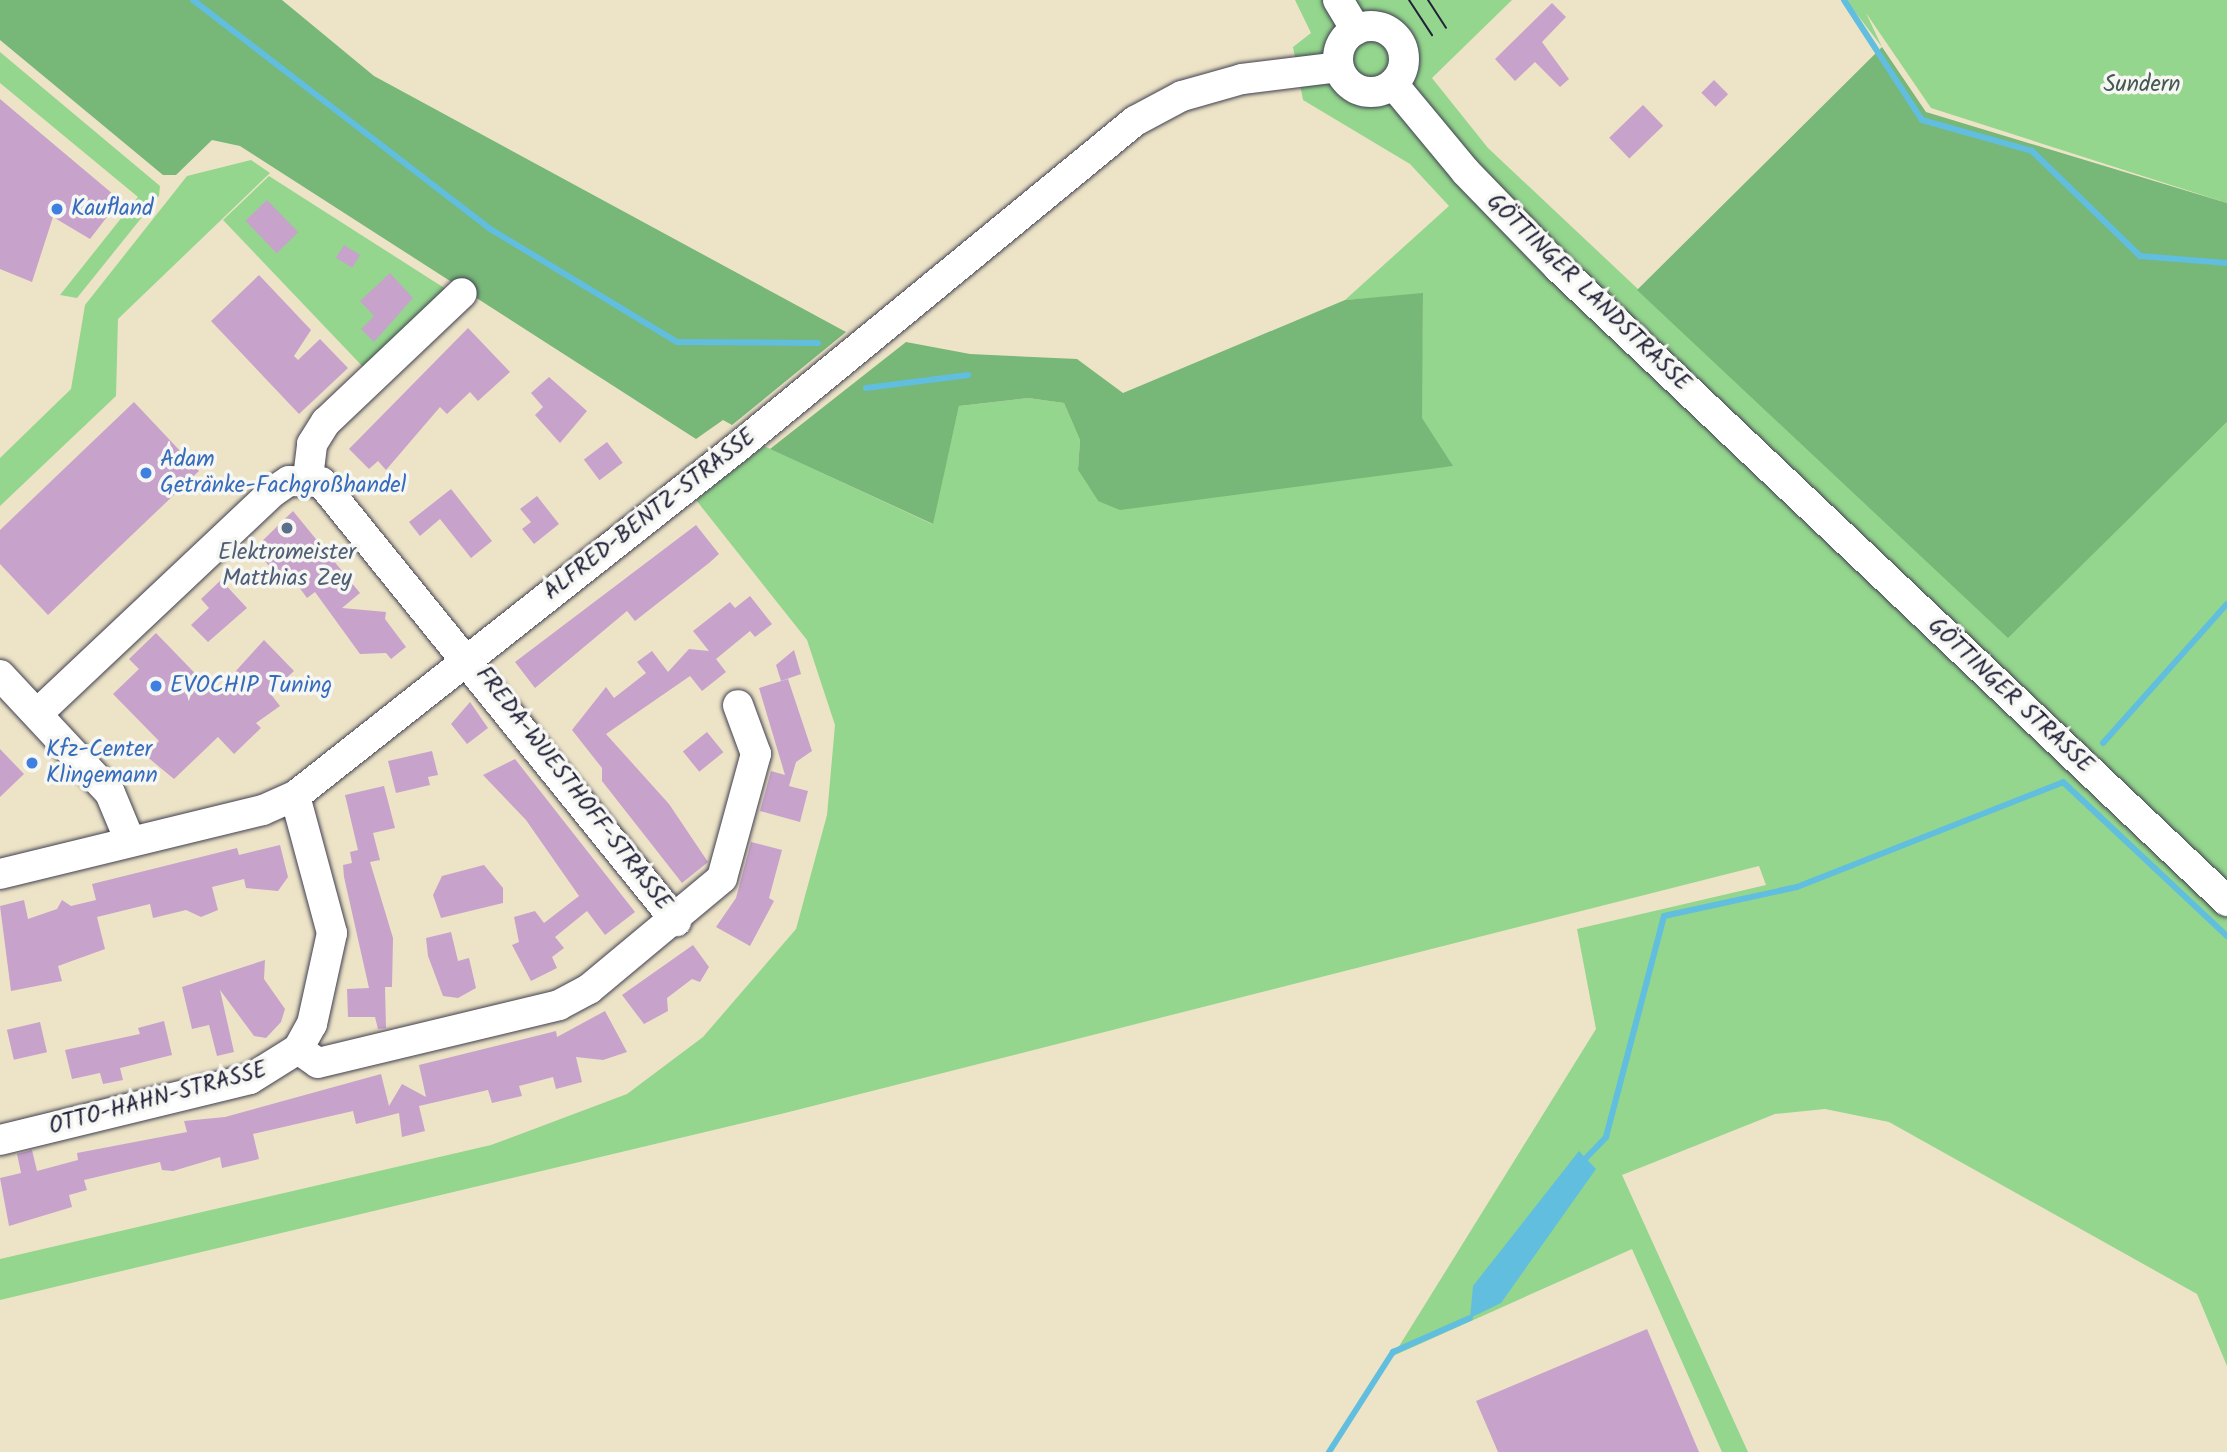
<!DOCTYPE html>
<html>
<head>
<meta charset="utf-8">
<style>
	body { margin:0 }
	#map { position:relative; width:2227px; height:1452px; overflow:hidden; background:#ede4c7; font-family:Kalam,sans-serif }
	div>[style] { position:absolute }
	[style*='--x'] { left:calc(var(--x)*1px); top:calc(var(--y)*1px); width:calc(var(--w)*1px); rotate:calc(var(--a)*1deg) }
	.green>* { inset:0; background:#94d68d }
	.forest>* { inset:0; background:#77b778 }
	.water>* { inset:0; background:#61bedf }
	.stream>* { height:6px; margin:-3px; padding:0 3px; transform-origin:3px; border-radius:3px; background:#61bedf }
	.building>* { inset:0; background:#c7a2cb; transform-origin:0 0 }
	.roads { filter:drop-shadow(0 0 2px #403f50) drop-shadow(0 0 2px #403f50) }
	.minor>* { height:30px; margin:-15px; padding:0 15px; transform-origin:15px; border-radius:15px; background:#fff }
	.minor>.ring { margin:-15px; padding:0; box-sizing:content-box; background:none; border:30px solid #fff; border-radius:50% }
	.tram>* { height:2px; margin:-1px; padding:0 1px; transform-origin:1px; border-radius:1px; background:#22223b }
	.dots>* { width:19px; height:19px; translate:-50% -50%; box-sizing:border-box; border:4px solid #f6f6f2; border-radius:50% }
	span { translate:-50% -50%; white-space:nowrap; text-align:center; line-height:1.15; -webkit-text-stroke:7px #f6f6f2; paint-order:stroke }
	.park-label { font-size:23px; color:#445854 }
	.shop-label { font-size:23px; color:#366cbe }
	.left { translate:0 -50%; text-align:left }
	.street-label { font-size:23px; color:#22223b }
	.service-label { font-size:23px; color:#4e5e75 }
</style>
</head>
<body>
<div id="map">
	<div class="green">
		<div style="clip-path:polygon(1295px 0,1512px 0,1432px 78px,1488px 148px,2008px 637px,2227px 422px,2227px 1366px,2197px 1294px,1889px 1122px,1825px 1109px,1775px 1114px,1622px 1175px,1748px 1452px,1722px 1452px,1632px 1249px,1393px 1356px,1596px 1029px,1577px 929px,1766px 885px,1759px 866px,785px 1113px,0 1300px,0 1259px,491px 1145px,627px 1094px,703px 1037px,796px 929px,827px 815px,835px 725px,807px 640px,696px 500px,764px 446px,932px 524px,959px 406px,1028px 398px,1064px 403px,1080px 440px,1078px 470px,1098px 501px,1452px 466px,1421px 418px,1423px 294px,1345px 300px,1449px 206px,1410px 164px,1303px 100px,1293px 47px,1311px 33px)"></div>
		<div style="clip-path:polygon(1846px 0,2227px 0,2227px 203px,1931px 108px,1866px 13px,1882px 47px)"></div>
		<div style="clip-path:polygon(0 52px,160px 186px,159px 196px,77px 298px,60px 295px,138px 197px,0 83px)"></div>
		<div style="clip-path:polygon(251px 160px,270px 173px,118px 319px,116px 396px,0 506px,0 458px,71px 389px,85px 305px,187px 176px)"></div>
		<div style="clip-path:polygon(269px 176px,449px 291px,366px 370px,223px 220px)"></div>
	</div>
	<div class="forest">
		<div style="clip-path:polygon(0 0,282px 0,374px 76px,846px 332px,732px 425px,723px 420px,696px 439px,240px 146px,212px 140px,176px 175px,163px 175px,0 40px)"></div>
		<div style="clip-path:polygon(1882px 47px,1926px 112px,2227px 203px,2227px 422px,2008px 638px,1637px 290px)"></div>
		<div style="clip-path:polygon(1423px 293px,1422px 418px,1453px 466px,1120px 510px,1098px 501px,1078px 470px,1080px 440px,1064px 403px,1028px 398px,959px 406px,933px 524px,770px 449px,906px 342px,970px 354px,1077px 359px,1123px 393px,1345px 300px)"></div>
	</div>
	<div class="water">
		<div style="clip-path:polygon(1579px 1151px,1596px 1169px,1501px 1303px,1470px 1318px,1473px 1286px)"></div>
	</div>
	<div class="stream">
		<div style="--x:193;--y:0;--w:377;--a:37.6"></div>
		<div style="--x:492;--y:230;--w:216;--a:31.2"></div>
		<div style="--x:677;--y:342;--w:141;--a:0.4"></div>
		<div style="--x:1844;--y:0;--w:143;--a:57"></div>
		<div style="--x:1922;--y:120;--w:114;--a:15.7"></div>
		<div style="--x:2032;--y:151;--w:151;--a:44.2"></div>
		<div style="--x:2140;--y:256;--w:87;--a:4.6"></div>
		<div style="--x:866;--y:388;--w:103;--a:-7.3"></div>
		<div style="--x:2103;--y:743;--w:186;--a:-48.3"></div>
		<div style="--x:1586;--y:1158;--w:29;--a:-46"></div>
		<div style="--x:1606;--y:1137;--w:228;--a:-75.3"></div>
		<div style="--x:1664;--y:916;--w:136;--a:-12.3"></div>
		<div style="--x:1797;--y:887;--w:286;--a:-21.5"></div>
		<div style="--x:2063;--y:782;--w:225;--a:43.2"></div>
		<div style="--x:1329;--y:1452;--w:119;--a:-57.4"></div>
		<div style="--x:1393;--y:1352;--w:84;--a:-23.8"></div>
	</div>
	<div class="building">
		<div style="clip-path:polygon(1552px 3px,1566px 17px,1542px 42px,1569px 79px,1560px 87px,1535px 62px,1515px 81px,1495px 59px)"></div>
		<div style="left:1714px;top:80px;width:20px;height:18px;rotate:45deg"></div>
		<div style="clip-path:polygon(0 99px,120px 200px,90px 239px,53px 217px,32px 282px,0 269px)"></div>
		<div style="left:1643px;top:105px;width:29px;height:47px;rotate:46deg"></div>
		<div style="left:267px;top:200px;width:45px;height:30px;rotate:46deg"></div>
		<div style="left:344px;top:245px;width:19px;height:15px;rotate:32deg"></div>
		<div style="clip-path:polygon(390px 273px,413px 298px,374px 342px,361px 329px,374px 316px,360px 301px)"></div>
		<div style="clip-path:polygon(259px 275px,311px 330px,294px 356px,298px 360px,320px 339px,348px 368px,299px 414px,211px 321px)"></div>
		<div style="clip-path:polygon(468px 328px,510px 372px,478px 401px,470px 392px,447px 414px,440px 407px,386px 470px,378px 461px,369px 469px,349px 449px)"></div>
		<div style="clip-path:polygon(549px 377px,587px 411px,560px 443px,535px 415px,543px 407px,531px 393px)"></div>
		<div style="clip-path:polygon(134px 402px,199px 471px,48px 615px,0 564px,0 530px)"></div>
		<div style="left:607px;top:442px;width:26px;height:29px;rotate:53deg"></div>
		<div style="clip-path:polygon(451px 489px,492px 541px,471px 558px,440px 519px,420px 536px,409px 522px)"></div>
		<div style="clip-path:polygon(537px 496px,559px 524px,534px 544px,522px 529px,531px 522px,520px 509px)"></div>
		<div style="clip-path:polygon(293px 511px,360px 593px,342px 608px,386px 612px,385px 619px,406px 647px,391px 659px,386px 653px,360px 654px,315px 592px,307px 598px,288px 572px,272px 569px,254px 549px)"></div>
		<div style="clip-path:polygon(696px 525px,719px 554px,709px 563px,635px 621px,627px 611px,535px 688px,515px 662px)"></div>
		<div style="clip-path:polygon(221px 580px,247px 608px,208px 642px,191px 625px,209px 608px,201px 599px)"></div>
		<div style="clip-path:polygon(750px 596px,772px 624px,755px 637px,750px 631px,716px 659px,726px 672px,702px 691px,690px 676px,606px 734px,669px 804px,708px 862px,682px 883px,602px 781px,602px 768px,572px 730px,606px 687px,614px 698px,646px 673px,637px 662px,652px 651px,668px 672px,689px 649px,709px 651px,693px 631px,730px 602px,735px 608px)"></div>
		<div style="clip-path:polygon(156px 633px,215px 694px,264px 640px,294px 671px,270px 693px,280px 706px,256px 723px,261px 728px,234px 754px,218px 737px,174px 779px,145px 755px,159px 741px,113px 694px,139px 669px,129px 659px)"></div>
		<div style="clip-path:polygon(794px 650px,801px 674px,781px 681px,776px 665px)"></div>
		<div style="clip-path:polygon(788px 679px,812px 751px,796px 762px,789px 786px,808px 791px,800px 822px,760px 811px,771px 771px,785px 775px,759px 688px)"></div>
		<div style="clip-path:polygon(470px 702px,488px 728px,467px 744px,451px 724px)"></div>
		<div style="left:707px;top:732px;width:26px;height:31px;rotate:51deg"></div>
		<div style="clip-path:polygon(0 749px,24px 774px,0 797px)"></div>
		<div style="clip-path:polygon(432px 751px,438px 775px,428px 777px,430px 785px,396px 793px,388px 761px)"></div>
		<div style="clip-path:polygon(515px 759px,635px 912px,605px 935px,587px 911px,555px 937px,564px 948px,552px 957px,557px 968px,531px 981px,512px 945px,519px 942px,514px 917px,535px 911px,544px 923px,579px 896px,526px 820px,483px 775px)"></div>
		<div style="clip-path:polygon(384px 786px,395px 828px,373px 833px,380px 860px,370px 862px,393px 938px,392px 987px,385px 987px,386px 1028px,378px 1029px,375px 1017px,348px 1017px,347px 989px,369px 988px,344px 877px,343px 865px,352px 863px,350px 852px,358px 850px,345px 795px)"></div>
		<div style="clip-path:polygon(751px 842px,782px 850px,769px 898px,774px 901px,750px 946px,716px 927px,736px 898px)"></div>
		<div style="clip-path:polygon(280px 845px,288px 877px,278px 891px,246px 888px,244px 879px,212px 887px,218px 910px,201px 917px,186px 910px,153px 918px,150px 904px,97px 917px,105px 949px,58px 966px,62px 981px,11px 991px,0 906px,24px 900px,28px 919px,57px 909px,62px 900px,71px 906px,96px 900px,92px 884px,237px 848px,239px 855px)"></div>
		<div style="clip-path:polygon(484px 865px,503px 888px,503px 903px,441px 918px,433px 895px,442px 876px)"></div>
		<div style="clip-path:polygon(451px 932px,458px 961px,469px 958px,476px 988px,458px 998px,443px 996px,428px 956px,426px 938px)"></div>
		<div style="clip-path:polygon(693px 945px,709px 967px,700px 982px,692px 979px,667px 998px,668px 1011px,644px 1024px,622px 995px)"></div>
		<div style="clip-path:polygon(265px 960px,264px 979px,285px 1009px,281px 1022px,266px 1038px,254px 1036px,220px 990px,234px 1052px,217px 1056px,209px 1025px,192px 1029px,182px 987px)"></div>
		<div style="clip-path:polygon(605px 1011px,627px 1052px,603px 1060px,576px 1057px,582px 1082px,556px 1089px,553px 1077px,519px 1086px,522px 1096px,492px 1103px,488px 1090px,419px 1106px,425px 1131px,402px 1137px,399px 1113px,356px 1124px,353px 1111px,253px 1134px,259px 1159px,222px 1168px,220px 1157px,173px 1171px,162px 1170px,160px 1162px,84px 1180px,87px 1190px,69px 1195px,72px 1207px,9px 1226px,0 1178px,21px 1173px,17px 1154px,32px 1150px,37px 1171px,78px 1160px,77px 1153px,187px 1132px,184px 1121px,225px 1117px,381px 1074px,389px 1106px,402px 1084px,426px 1097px,419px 1065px,556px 1031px,557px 1037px)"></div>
		<div style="clip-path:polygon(164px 1021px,172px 1055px,120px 1068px,123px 1080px,103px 1084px,100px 1073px,72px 1079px,65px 1050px,140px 1034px,138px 1028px)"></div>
		<div style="left:40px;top:1022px;width:31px;height:34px;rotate:77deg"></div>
		<div style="clip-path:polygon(1647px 1329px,1699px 1452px,1498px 1452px,1476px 1401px)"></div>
	</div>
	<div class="roads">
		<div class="minor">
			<div style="--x:1338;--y:0;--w:35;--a:59"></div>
			<div class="ring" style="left:1338px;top:26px;width:36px;height:36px"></div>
			<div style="--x:1393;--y:84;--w:114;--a:50.3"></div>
			<div style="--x:1466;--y:172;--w:132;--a:45.9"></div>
			<div style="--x:1558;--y:267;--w:922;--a:43.46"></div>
			<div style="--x:308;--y:478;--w:34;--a:-83"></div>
			<div style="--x:312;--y:444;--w:26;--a:-58"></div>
			<div style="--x:326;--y:422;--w:187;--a:-43.5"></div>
			<div style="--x:0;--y:675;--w:161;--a:47"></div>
			<div style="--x:110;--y:793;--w:52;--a:67.4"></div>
			<div style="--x:37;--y:714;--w:325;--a:-43.3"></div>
			<div style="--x:274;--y:491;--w:18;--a:-34"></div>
			<div style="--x:289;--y:481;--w:32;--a:2"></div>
			<div style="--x:321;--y:482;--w:565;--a:51.04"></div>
			<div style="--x:0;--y:874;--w:271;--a:-13.7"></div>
			<div style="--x:263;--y:810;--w:35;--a:-24"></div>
			<div style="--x:295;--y:796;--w:565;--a:-38.25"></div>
			<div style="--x:739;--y:446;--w:512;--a:-39.38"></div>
			<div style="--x:1135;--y:121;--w:53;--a:-28"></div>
			<div style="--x:1182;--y:96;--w:62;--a:-15.8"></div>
			<div style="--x:1242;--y:79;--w:97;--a:-7.1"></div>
			<div style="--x:298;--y:1049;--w:24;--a:35"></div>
			<div style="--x:318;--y:1063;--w:248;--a:-13.5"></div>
			<div style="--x:559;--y:1005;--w:34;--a:-28"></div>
			<div style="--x:589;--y:989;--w:173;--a:-39.8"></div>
			<div style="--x:722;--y:878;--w:129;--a:-74.7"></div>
			<div style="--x:756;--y:754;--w:52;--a:-110.2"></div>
			<div style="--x:0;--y:1140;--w:257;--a:-13.7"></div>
			<div style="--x:250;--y:1079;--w:57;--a:-32"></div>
			<div style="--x:298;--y:1049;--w:29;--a:-61"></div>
			<div style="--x:312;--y:1024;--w:93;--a:-77.6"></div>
			<div style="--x:332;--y:933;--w:142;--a:-105.1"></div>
		</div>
	</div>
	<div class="tram">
		<div style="--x:1409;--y:0;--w:42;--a:56.7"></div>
		<div style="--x:1428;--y:0;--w:33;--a:57"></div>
	</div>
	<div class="dots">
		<div style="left:57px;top:209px;background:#3f7fe0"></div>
		<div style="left:146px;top:473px;background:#3f7fe0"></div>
		<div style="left:287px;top:528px;background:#5c6f8a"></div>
		<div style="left:156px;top:686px;background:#3f7fe0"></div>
		<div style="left:32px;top:763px;background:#3f7fe0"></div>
	</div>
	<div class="park-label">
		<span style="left:2142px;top:85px">Sundern</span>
	</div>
	<div class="shop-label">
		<span class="left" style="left:71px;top:209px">Kaufland</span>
		<span class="left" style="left:160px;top:473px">Adam<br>Getränke-Fachgroßhandel</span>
		<span class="left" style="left:170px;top:686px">EVOCHIP Tuning</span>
		<span class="left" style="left:46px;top:763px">Kfz-Center<br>Klingemann</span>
	</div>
	<div class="street-label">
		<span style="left:1588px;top:293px;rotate:44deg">GÖTTINGER LANDSTRASSE</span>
		<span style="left:650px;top:515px;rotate:-38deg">ALFRED-BENTZ-STRASSE</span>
		<span style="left:2010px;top:696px;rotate:43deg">GÖTTINGER STRASSE</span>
		<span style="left:573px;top:789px;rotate:52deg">FREDA-WUESTHOFF-STRASSE</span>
		<span style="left:158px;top:1099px;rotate:-15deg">OTTO-HAHN-STRASSE</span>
	</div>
	<div class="service-label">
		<span style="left:287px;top:566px">Elektromeister<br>Matthias Zey</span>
	</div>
</div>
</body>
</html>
